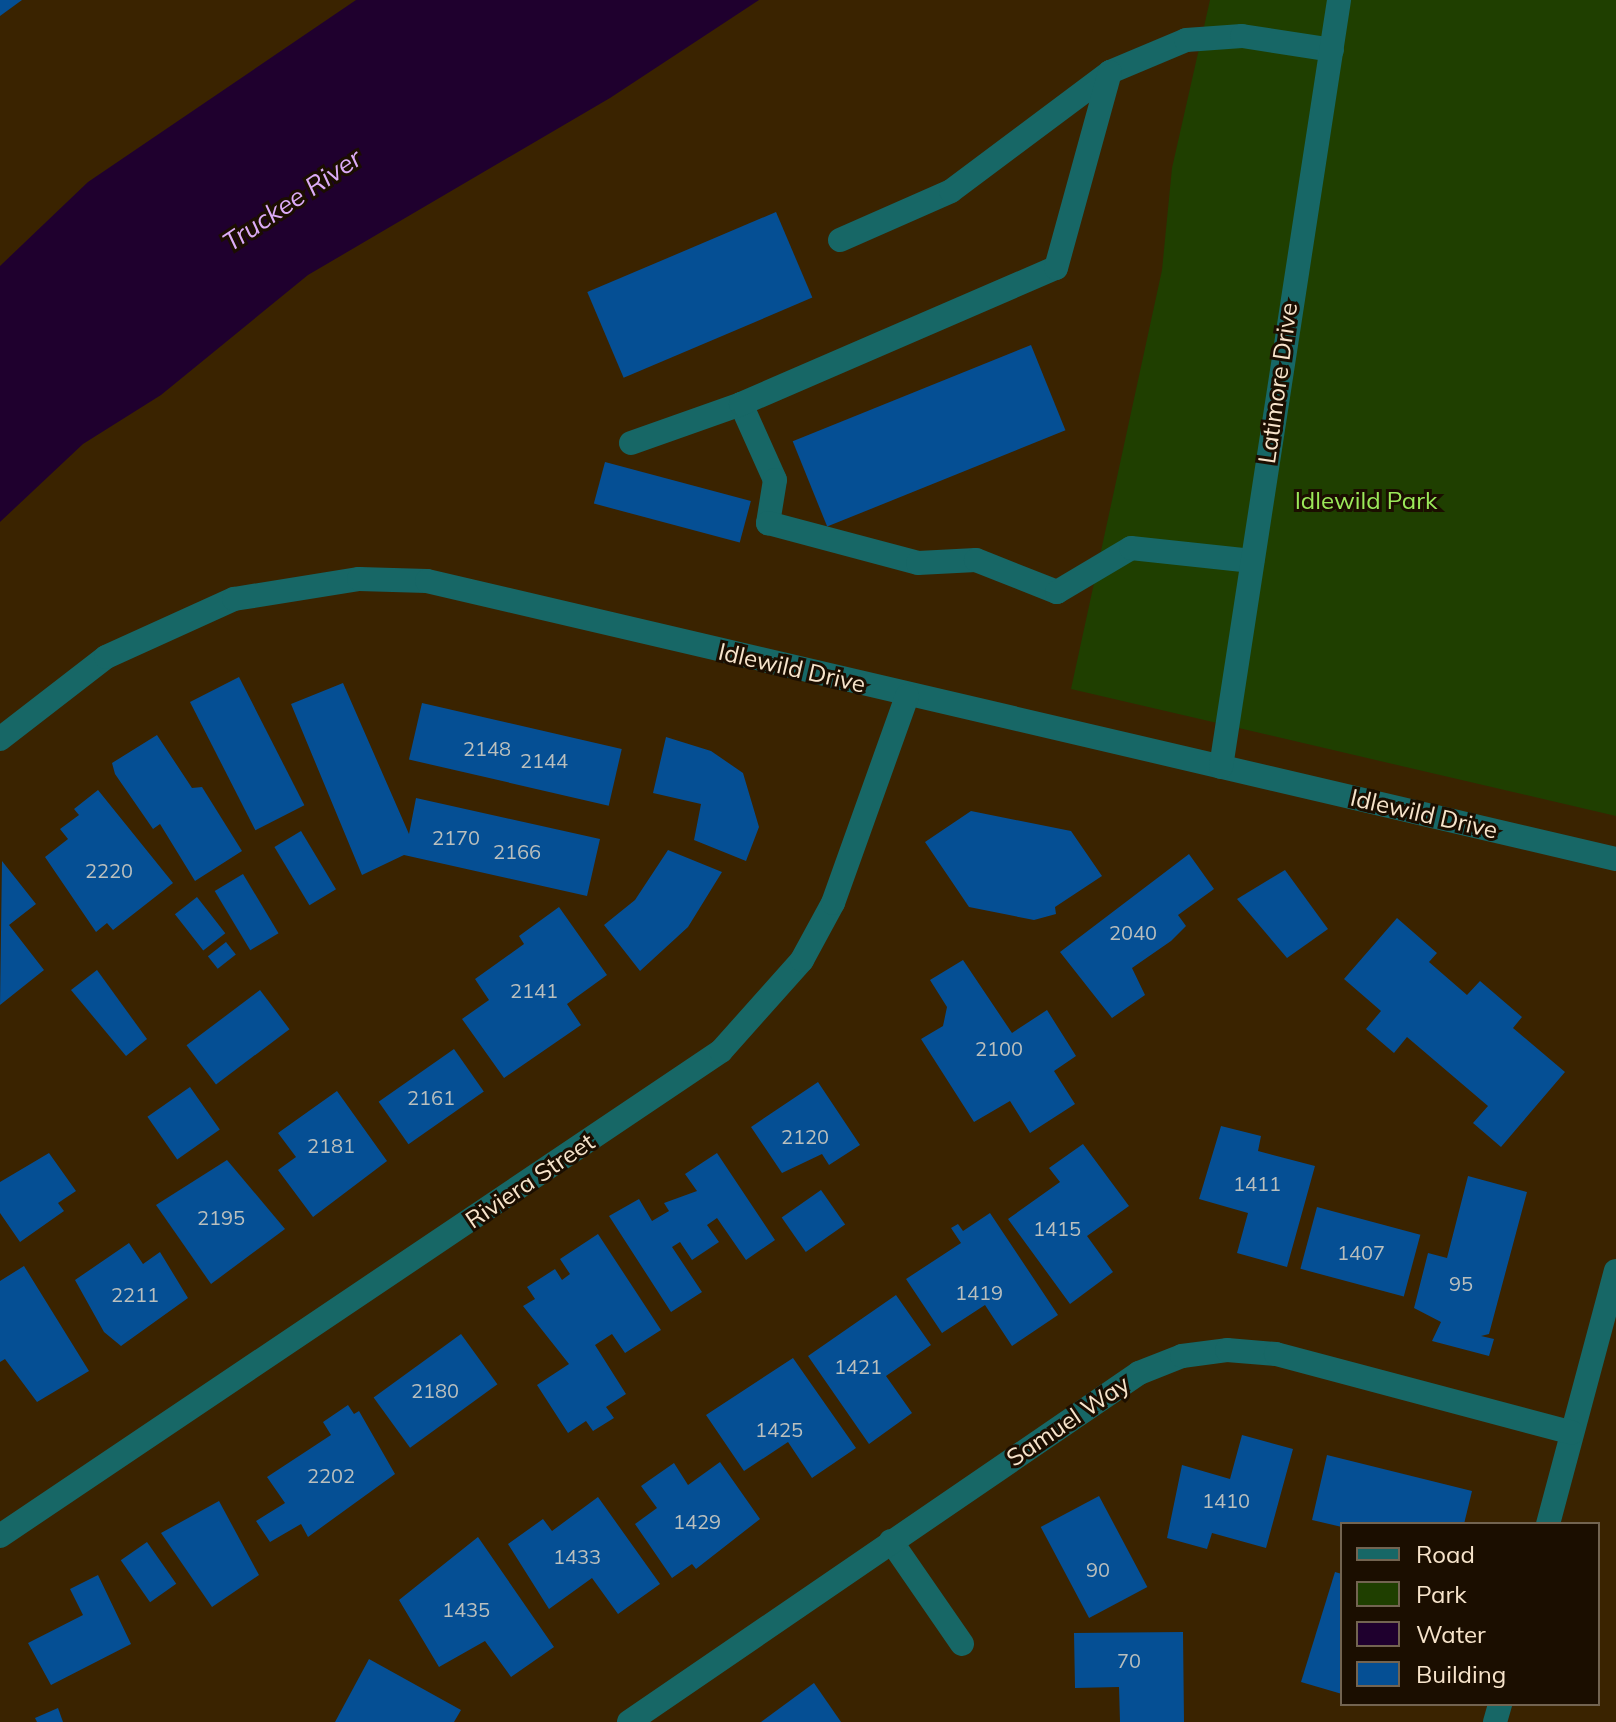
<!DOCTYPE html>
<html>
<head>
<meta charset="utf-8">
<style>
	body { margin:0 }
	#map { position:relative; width:1616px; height:1722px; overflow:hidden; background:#3a2300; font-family:Mulish,sans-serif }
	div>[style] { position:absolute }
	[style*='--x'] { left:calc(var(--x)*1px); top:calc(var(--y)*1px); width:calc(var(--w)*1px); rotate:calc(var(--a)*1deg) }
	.green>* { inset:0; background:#1f3f00 }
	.water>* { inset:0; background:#1f002e }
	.building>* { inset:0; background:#054f94; transform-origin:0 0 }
	.minor>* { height:24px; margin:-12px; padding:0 12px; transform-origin:12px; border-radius:12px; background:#176766 }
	span { translate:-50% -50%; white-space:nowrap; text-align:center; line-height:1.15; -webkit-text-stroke:6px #1b0e00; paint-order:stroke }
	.number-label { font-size:20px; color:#babfbd }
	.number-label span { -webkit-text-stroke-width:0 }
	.street-label { font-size:24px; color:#f7e4cb }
	.park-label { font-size:24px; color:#9be959 }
	.water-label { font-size:26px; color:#dcacf7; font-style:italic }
	.legend { position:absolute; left:1340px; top:1522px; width:260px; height:184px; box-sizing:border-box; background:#1b0e00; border:2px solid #736451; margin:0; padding:10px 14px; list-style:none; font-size:24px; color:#f7e4cb }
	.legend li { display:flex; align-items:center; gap:16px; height:40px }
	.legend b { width:40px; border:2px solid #736451 }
</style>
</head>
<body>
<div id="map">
	<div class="green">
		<div style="clip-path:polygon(1210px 0,1616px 0,1616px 816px,1071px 689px,1162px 270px,1172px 168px)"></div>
	</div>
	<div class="water">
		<div style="clip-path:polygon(356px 0,759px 0,610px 98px,308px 275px,161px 395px,83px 444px,0 522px,0 266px,88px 182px)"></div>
	</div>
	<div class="building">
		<div style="clip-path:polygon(0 0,22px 0,0 16px)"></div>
		<div style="left:776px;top:212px;width:93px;height:205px;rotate:67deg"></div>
		<div style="left:1031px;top:345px;width:92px;height:257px;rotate:68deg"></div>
		<div style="left:605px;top:462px;width:151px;height:43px;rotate:15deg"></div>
		<div style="left:239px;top:677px;width:144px;height:55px;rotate:63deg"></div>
		<div style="clip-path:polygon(343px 683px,409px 834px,416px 798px,600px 839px,587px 896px,404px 855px,362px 875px,291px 704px)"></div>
		<div style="left:422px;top:703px;width:205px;height:58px;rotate:13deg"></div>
		<div style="clip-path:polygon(157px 735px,192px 788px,202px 787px,242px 851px,195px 881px,160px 824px,153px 829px,115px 774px,112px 763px)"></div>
		<div style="clip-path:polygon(666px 737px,711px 751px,743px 773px,759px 827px,746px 861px,694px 840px,701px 804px,653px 793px)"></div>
		<div style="clip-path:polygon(98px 790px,173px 883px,113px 930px,107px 923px,96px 932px,45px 857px,68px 839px,60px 829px,79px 815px,74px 809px)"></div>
		<div style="clip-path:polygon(971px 811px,1071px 831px,1102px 876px,1055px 907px,1056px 914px,1034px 920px,969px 907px,925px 842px)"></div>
		<div style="left:301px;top:831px;width:68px;height:31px;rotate:59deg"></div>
		<div style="clip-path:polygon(668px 850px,722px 872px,688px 927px,640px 971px,604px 925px,635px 900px)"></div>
		<div style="clip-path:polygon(1189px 854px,1214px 889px,1178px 915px,1186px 926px,1171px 941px,1132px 968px,1145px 995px,1112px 1018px,1060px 952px)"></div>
		<div style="clip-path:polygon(2px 861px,36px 904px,9px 925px,44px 970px,0 1005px)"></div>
		<div style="clip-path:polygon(1285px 870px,1328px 929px,1287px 958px,1237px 899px)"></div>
		<div style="left:243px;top:874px;width:69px;height:33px;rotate:59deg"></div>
		<div style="left:197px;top:897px;width:46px;height:28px;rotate:52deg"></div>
		<div style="clip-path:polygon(559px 907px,607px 975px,567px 1004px,581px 1025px,504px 1078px,462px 1019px,489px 1000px,475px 979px,524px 944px,519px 936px)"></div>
		<div style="clip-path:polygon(1397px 918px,1437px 953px,1429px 962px,1467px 995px,1480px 981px,1522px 1017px,1513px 1028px,1565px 1072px,1501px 1147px,1473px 1123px,1488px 1106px,1407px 1037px,1394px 1053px,1366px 1029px,1381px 1011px,1344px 979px)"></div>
		<div style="left:226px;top:942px;width:16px;height:23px;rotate:52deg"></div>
		<div style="clip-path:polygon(963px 960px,1012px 1033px,1047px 1010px,1076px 1056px,1054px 1071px,1075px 1104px,1030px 1133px,1010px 1101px,974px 1122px,921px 1039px,943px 1026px,947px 1007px,930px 980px)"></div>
		<div style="clip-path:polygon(97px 970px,147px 1039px,126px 1056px,71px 990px)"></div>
		<div style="left:260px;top:990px;width:49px;height:92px;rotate:53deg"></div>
		<div style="left:454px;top:1049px;width:52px;height:92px;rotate:55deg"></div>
		<div style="clip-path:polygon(818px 1082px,860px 1145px,829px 1165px,822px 1154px,782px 1173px,751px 1127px)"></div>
		<div style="left:190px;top:1087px;width:52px;height:52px;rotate:55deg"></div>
		<div style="clip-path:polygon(337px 1091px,387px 1161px,313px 1217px,278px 1170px,296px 1157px,278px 1133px)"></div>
		<div style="clip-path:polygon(1221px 1126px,1261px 1136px,1258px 1151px,1315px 1166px,1287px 1267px,1237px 1253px,1248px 1213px,1199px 1199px)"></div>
		<div style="clip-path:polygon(1083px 1144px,1129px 1206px,1087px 1236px,1113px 1272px,1070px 1304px,1008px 1219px,1060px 1182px,1049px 1168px)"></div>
		<div style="clip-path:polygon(49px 1153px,76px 1191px,58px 1203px,64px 1211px,20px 1242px,0 1213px,0 1182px)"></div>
		<div style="clip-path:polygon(717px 1153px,775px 1240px,746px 1260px,717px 1218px,707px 1225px,719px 1242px,692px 1260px,680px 1242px,672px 1247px,702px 1292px,671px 1312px,609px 1216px,639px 1199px,652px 1221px,669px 1211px,664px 1203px,697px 1191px,685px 1174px)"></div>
		<div style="clip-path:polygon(227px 1160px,285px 1229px,211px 1284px,156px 1205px)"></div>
		<div style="clip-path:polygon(1468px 1176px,1527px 1192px,1489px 1334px,1481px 1336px,1494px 1339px,1489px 1356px,1432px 1341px,1441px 1322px,1414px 1308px,1428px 1253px,1447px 1258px)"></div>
		<div style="left:821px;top:1190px;width:42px;height:48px;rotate:55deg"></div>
		<div style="left:1317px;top:1207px;width:107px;height:64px;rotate:15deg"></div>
		<div style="clip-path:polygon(990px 1213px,1058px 1315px,1012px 1346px,985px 1305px,942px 1333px,906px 1279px,961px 1243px,951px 1228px,958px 1224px,963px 1231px)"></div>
		<div style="clip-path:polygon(598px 1234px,661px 1330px,625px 1353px,612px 1334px,595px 1345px,626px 1394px,606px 1407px,614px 1418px,593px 1431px,586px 1421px,568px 1433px,537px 1385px,569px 1364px,523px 1306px,535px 1299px,527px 1287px,555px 1269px,562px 1280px,570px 1274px,560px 1259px)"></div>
		<div style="clip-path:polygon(129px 1243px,143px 1264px,160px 1252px,188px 1298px,121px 1346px,104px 1332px,75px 1280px)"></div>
		<div style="clip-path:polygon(24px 1266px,89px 1371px,37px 1402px,5px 1359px,0 1362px,0 1281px)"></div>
		<div style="clip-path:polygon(896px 1295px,931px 1345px,886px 1376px,912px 1413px,869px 1444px,808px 1356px)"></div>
		<div style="left:461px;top:1334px;width:62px;height:108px;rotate:54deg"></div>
		<div style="clip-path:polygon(793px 1358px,856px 1448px,812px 1478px,788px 1442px,744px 1471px,706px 1415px)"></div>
		<div style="clip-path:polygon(348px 1405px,354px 1414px,359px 1411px,395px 1474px,308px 1537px,301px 1524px,270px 1542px,256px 1521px,285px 1503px,267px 1477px,331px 1435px,323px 1422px)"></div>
		<div style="clip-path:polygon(1242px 1435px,1293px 1449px,1266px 1548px,1212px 1533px,1207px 1549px,1167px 1538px,1182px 1465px,1230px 1479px)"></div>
		<div style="clip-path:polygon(1327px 1455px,1472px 1491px,1464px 1524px,1342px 1527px,1312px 1520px)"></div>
		<div style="clip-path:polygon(720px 1462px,760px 1519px,696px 1569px,692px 1564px,672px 1578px,635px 1524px,657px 1508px,641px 1486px,674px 1463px,688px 1485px)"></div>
		<div style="left:1099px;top:1496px;width:103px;height:66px;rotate:62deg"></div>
		<div style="clip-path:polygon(598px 1497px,660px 1584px,618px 1614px,592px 1578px,549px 1609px,508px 1544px,543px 1519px,552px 1531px)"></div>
		<div style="clip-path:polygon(219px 1501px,259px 1575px,212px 1607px,161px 1533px)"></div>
		<div style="clip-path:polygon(478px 1537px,554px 1647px,511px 1677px,485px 1641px,439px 1667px,399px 1600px)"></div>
		<div style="left:147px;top:1542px;width:51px;height:32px;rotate:55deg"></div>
		<div style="clip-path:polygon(1335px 1572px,1342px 1574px,1342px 1694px,1301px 1682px)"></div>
		<div style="clip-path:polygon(98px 1575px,131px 1644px,51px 1685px,28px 1643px,83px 1615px,70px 1589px)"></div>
		<div style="clip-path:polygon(1183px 1632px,1184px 1722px,1120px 1722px,1119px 1687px,1075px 1688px,1074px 1633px)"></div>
		<div style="clip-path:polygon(369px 1659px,461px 1710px,454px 1722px,335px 1722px)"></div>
		<div style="clip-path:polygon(814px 1683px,841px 1722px,761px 1722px)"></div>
		<div style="clip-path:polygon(58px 1708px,63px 1722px,37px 1722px,35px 1718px)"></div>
	</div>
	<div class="minor">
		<div style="--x:840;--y:240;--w:121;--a:-23.8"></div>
		<div style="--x:951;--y:191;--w:199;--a:-36.8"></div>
		<div style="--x:1110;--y:72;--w:82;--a:-22.8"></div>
		<div style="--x:1186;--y:40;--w:56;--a:-4.1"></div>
		<div style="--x:1242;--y:36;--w:91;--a:8.8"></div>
		<div style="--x:741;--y:404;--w:83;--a:65.9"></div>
		<div style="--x:775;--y:480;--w:44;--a:99.2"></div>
		<div style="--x:768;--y:523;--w:155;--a:14.9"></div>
		<div style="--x:918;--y:563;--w:58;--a:-3"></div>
		<div style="--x:976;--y:560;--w:87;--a:21.6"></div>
		<div style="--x:1057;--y:592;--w:86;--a:-30.7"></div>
		<div style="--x:1131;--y:548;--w:122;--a:6.1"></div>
		<div style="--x:631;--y:443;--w:117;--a:-19.5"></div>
		<div style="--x:741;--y:404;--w:343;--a:-23.4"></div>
		<div style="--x:1056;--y:268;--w:203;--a:-74.6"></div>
		<div style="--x:0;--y:739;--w:134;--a:-37.7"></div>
		<div style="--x:106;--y:657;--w:141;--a:-24.4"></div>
		<div style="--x:234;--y:599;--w:127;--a:-9.1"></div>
		<div style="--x:359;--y:579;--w:68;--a:1.7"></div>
		<div style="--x:427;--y:581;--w:1221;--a:13.16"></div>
		<div style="--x:1221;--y:767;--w:776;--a:-81.25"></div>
		<div style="--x:1548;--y:1524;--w:262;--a:-75"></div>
		<div style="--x:0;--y:1536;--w:869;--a:-33.93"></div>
		<div style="--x:721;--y:1051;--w:122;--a:-48.3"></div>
		<div style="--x:802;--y:960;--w:65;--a:-61.5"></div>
		<div style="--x:833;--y:903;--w:220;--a:-70.3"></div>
		<div style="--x:891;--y:1541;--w:125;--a:55.4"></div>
		<div style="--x:629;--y:1722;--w:618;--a:-34.38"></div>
		<div style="--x:1139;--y:1373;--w:46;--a:-21.6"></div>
		<div style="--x:1182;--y:1356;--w:45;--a:-7.6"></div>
		<div style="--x:1227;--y:1350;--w:49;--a:4.7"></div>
		<div style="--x:1276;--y:1354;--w:306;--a:14.9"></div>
		<div style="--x:1495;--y:1722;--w:19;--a:-74"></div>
	</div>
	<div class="number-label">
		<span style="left:487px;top:748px">2148</span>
		<span style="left:544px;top:760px">2144</span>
		<span style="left:456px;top:837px">2170</span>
		<span style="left:517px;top:851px">2166</span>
		<span style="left:109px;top:870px">2220</span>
		<span style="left:1133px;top:932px">2040</span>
		<span style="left:534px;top:990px">2141</span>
		<span style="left:999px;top:1048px">2100</span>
		<span style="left:431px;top:1097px">2161</span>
		<span style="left:805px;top:1136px">2120</span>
		<span style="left:331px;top:1145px">2181</span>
		<span style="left:1257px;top:1183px">1411</span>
		<span style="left:221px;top:1217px">2195</span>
		<span style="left:1057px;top:1228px">1415</span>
		<span style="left:1361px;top:1252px">1407</span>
		<span style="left:1461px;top:1283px">95</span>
		<span style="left:979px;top:1292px">1419</span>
		<span style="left:135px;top:1294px">2211</span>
		<span style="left:858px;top:1366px">1421</span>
		<span style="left:435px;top:1390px">2180</span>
		<span style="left:779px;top:1429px">1425</span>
		<span style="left:331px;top:1475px">2202</span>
		<span style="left:1226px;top:1500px">1410</span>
		<span style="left:697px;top:1521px">1429</span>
		<span style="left:577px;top:1556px">1433</span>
		<span style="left:1098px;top:1569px">90</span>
		<span style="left:466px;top:1609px">1435</span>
		<span style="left:1129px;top:1660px">70</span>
	</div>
	<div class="street-label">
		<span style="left:1278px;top:383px;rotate:-82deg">Latimore Drive</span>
		<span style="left:792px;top:668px;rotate:13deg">Idlewild Drive</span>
		<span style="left:1424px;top:814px;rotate:13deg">Idlewild Drive</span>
		<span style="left:530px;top:1181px;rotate:-34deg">Riviera Street</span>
		<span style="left:1068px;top:1421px;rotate:-34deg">Samuel Way</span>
	</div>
	<div class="park-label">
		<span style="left:1366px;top:501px">Idlewild Park</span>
	</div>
	<div class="water-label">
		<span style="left:292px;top:200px;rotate:-34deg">Truckee River</span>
	</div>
	<ul class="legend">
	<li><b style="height:10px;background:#176766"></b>Road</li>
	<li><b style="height:22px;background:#1f3f00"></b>Park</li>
	<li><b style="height:22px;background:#1f002e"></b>Water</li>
	<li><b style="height:22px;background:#054f94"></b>Building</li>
	</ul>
</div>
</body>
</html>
